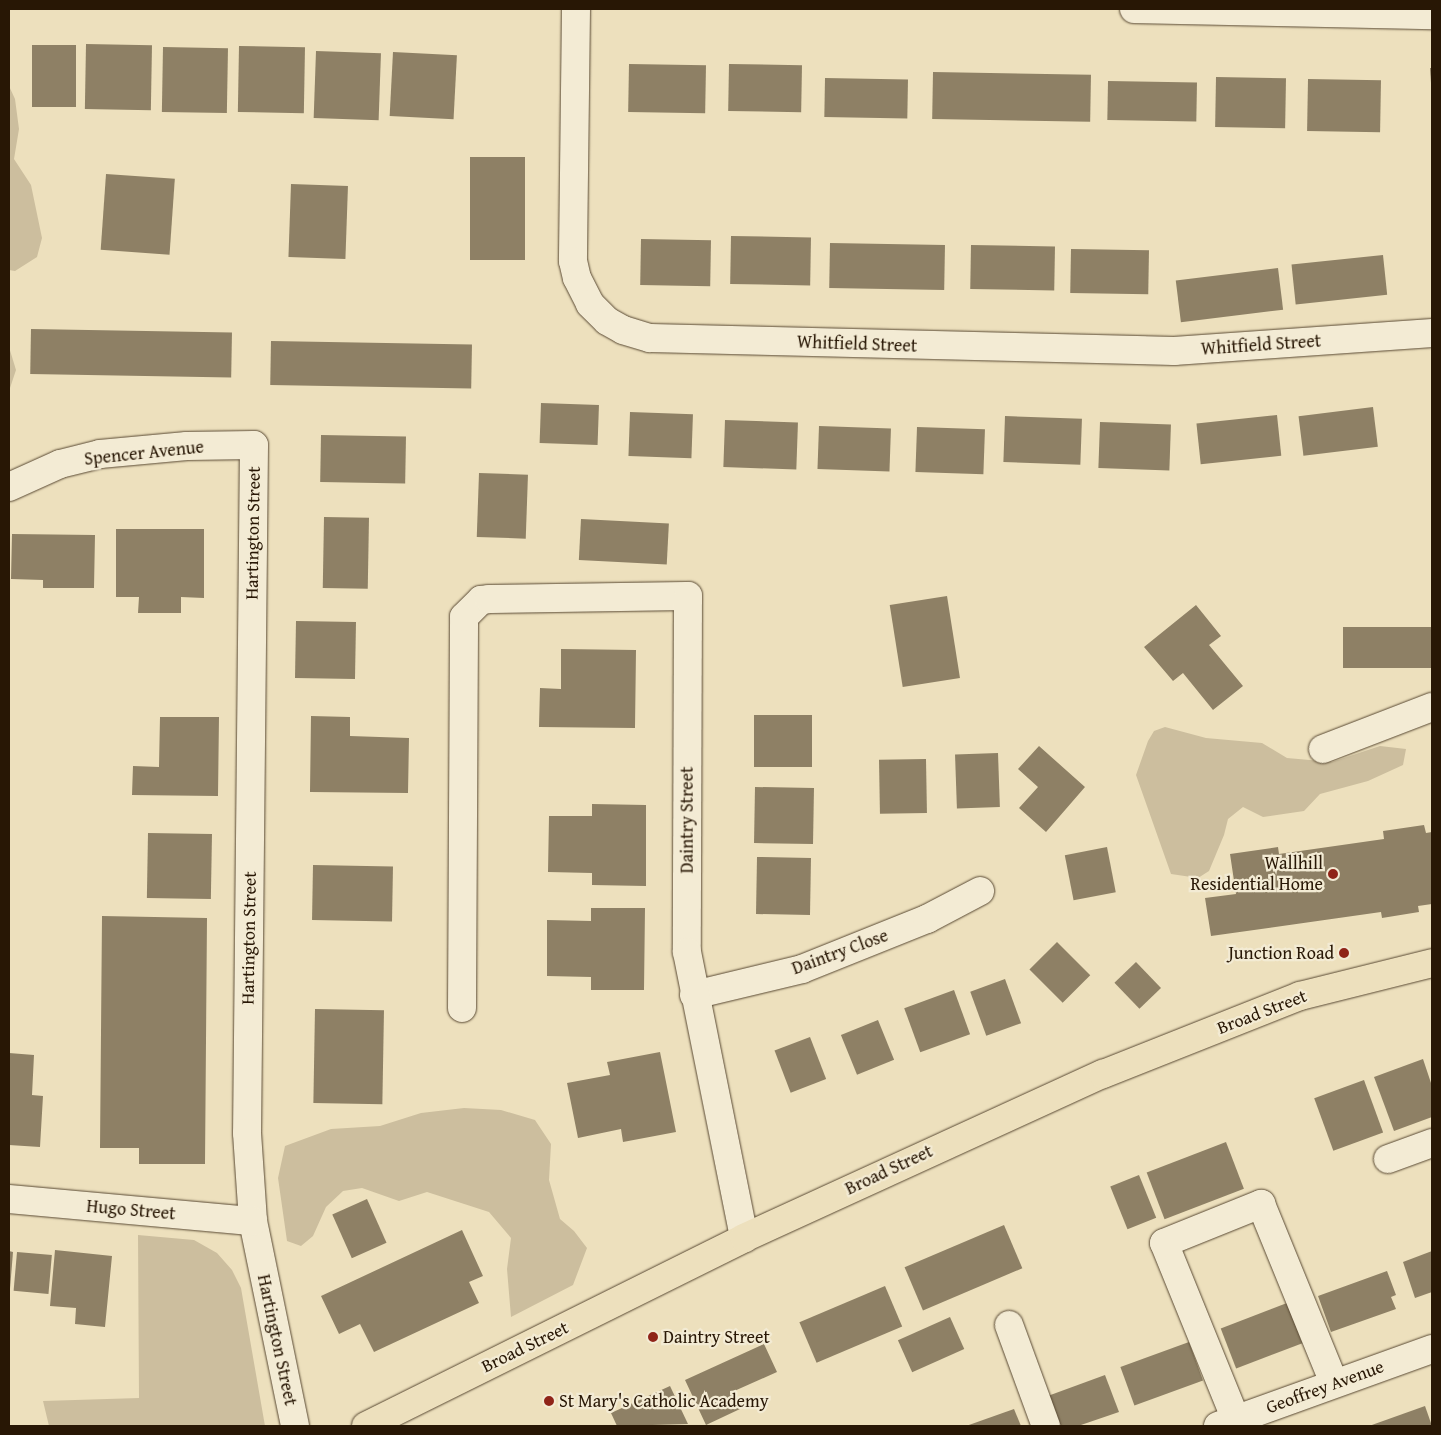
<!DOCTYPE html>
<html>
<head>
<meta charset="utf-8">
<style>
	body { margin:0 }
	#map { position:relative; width:1441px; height:1435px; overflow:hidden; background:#ede0bd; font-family:"Gentium Book Plus",serif }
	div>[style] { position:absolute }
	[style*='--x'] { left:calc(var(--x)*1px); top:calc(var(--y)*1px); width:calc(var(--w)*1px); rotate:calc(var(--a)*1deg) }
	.green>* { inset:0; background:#ccbe9e }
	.building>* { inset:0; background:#8e8065; transform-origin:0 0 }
	.roads { filter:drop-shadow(0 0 1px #594933) drop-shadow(0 0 1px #594933) }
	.minor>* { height:28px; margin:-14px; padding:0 14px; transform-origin:14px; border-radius:14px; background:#f3ebd4 }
	.highway>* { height:28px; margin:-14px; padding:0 14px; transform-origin:14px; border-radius:14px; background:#ede0bd }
	.dots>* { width:14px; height:14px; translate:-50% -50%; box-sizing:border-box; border:2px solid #f3ebd4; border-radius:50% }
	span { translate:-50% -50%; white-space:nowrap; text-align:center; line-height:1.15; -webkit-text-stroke:4.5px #f3ebd4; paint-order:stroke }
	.street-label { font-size:18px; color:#281705 }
	.poi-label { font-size:18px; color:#281705 }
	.right { translate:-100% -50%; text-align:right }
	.left { translate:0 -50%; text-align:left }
	.frame { position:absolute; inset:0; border:10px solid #281705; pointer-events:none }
</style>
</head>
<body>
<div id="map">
	<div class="green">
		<div style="clip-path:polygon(9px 86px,15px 99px,19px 129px,14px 159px,31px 185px,42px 238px,37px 257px,15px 271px,9px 270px)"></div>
		<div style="clip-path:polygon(9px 347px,16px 370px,9px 391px)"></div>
		<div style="clip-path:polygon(1165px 727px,1206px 738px,1262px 743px,1287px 758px,1332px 762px,1380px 746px,1406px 749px,1403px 765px,1368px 781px,1320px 794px,1304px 811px,1263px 817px,1243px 807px,1228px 819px,1224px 835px,1209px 871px,1198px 878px,1171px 874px,1136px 775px,1148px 741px,1154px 731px)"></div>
		<div style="clip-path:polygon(464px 1108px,501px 1110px,535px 1120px,551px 1144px,549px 1180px,560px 1219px,574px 1231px,587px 1248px,573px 1285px,511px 1317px,507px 1269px,511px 1238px,489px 1212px,427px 1192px,399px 1201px,362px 1188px,343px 1191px,326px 1207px,313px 1236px,301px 1246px,287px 1241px,278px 1178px,285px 1146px,331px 1129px,380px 1126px,421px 1113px)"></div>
		<div style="clip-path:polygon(138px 1235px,194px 1240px,217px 1253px,232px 1270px,241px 1288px,265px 1426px,49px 1426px,43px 1401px,139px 1398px)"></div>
	</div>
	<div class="building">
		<div style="left:86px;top:44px;width:66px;height:65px;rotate:1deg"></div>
		<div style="left:32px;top:45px;width:44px;height:62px"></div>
		<div style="left:239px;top:46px;width:66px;height:66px;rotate:1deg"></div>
		<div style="left:163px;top:47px;width:65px;height:65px;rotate:1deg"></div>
		<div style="left:316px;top:51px;width:65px;height:67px;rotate:2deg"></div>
		<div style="left:393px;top:52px;width:64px;height:64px;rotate:3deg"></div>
		<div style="left:629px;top:64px;width:77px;height:48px;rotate:1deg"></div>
		<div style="left:729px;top:64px;width:73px;height:47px;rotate:1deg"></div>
		<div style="clip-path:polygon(1430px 68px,1432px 68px,1432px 83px,1431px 83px)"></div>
		<div style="left:933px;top:72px;width:158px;height:47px;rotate:1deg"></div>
		<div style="left:1216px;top:77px;width:70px;height:50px;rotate:1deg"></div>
		<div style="left:825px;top:78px;width:83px;height:39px;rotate:1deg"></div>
		<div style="left:1308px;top:79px;width:73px;height:52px;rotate:1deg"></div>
		<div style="left:1108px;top:81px;width:89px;height:39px;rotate:1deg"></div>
		<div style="left:470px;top:157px;width:55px;height:103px"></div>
		<div style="left:106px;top:174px;width:69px;height:76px;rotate:4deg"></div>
		<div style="left:291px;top:184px;width:57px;height:73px;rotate:2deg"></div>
		<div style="left:731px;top:236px;width:80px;height:48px;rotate:1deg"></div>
		<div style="left:641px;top:239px;width:70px;height:46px;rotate:1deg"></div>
		<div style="left:830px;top:243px;width:115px;height:45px;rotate:1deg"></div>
		<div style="left:971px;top:245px;width:84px;height:44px;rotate:1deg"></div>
		<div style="left:1071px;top:249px;width:78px;height:44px;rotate:1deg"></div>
		<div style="left:1383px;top:255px;width:40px;height:92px;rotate:84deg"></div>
		<div style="left:1278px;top:268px;width:42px;height:103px;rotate:83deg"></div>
		<div style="left:31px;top:329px;width:201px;height:45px;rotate:1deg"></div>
		<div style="left:271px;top:341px;width:201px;height:44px;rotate:1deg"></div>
		<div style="left:541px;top:403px;width:58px;height:40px;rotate:2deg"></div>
		<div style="left:1373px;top:407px;width:40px;height:75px;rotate:83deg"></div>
		<div style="left:630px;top:412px;width:63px;height:44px;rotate:2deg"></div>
		<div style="left:1277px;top:415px;width:41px;height:81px;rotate:84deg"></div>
		<div style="left:1005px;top:416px;width:77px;height:46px;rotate:2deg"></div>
		<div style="left:725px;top:420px;width:73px;height:47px;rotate:2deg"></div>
		<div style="left:1100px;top:422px;width:71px;height:46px;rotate:2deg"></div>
		<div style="left:819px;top:426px;width:72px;height:43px;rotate:2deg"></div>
		<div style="left:917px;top:427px;width:68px;height:45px;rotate:2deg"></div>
		<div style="left:321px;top:435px;width:85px;height:47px;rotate:1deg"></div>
		<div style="left:479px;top:473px;width:49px;height:64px;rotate:2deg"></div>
		<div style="left:324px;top:517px;width:45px;height:71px;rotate:1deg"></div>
		<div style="left:581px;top:519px;width:88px;height:41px;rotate:3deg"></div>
		<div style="clip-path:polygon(116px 529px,204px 529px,204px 598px,181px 597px,181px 613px,138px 613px,139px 597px,116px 597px)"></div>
		<div style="clip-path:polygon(12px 534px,95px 535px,94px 588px,43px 588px,43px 580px,11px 579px)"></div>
		<div style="left:947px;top:596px;width:83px;height:58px;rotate:81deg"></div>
		<div style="clip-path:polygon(1196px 605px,1221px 636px,1209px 645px,1243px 686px,1213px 710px,1183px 673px,1173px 681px,1144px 647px)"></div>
		<div style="left:296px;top:621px;width:60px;height:57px;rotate:1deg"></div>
		<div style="left:1432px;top:627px;width:41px;height:89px;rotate:90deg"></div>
		<div style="clip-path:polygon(561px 649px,636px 650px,635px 728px,539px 727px,540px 688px,561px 689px)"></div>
		<div style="left:754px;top:715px;width:58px;height:52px"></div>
		<div style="clip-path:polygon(311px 716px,350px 717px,350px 736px,409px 738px,408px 793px,310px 792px)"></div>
		<div style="clip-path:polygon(160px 717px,219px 717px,218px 796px,132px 795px,133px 766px,159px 767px)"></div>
		<div style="clip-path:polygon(1039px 746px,1085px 787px,1046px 832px,1019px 808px,1038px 787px,1018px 769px)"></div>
		<div style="left:998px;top:753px;width:54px;height:43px;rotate:88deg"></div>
		<div style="left:926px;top:759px;width:54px;height:47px;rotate:89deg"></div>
		<div style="left:755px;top:787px;width:59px;height:56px;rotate:1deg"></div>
		<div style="clip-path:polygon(592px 804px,646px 805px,646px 886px,592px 885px,592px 873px,548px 872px,549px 816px,592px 816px)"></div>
		<div style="clip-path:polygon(1424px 825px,1426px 833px,1432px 832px,1432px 904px,1418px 906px,1419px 912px,1382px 918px,1381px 912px,1211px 936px,1205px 898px,1236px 894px,1230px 854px,1278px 847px,1279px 854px,1384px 839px,1383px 831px)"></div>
		<div style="left:148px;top:833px;width:64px;height:65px;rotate:1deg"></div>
		<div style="left:1107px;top:847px;width:46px;height:43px;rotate:79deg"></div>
		<div style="left:757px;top:857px;width:54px;height:57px;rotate:1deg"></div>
		<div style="left:313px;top:865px;width:80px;height:55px;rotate:1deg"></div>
		<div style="clip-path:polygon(591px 908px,645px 908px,644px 990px,591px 990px,591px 977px,547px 976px,547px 920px,591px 921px)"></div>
		<div style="clip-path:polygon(102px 916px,207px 918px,205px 1164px,139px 1164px,139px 1148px,100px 1148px)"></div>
		<div style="left:1057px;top:942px;width:47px;height:39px;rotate:45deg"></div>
		<div style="left:1136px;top:962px;width:36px;height:30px;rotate:46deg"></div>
		<div style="left:1005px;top:979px;width:47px;height:37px;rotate:70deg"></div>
		<div style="left:954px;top:990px;width:47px;height:53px;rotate:70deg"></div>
		<div style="left:315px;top:1009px;width:69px;height:94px;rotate:1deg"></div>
		<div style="left:878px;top:1020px;width:43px;height:40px;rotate:68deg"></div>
		<div style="left:810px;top:1037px;width:45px;height:38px;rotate:69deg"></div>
		<div style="clip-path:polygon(660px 1052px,676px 1132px,623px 1142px,621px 1129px,578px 1138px,567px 1083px,610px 1075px,607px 1062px)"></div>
		<div style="clip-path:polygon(9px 1053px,34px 1055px,32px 1095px,43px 1096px,40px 1147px,9px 1145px)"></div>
		<div style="clip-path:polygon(1423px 1059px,1432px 1086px,1432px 1117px,1394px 1131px,1374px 1077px)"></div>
		<div style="left:1364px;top:1080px;width:56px;height:53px;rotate:70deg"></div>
		<div style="left:1226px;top:1142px;width:50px;height:85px;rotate:69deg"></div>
		<div style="left:1139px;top:1175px;width:46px;height:31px;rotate:68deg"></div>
		<div style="left:367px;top:1199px;width:48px;height:38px;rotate:66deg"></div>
		<div style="left:1004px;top:1225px;width:47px;height:108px;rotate:67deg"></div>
		<div style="clip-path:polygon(462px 1230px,483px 1276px,469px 1282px,479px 1303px,374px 1352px,360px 1324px,339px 1334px,321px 1296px)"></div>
		<div style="clip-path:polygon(55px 1250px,112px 1256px,105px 1327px,75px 1324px,76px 1308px,50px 1306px)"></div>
		<div style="clip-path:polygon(9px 1251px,13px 1252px,10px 1289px,9px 1289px)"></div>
		<div style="clip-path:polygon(1432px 1251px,1432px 1292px,1415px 1298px,1403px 1262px)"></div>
		<div style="left:17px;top:1252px;width:35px;height:39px;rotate:5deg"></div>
		<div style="clip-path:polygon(1387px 1271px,1396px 1295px,1391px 1297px,1396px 1309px,1331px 1332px,1318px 1296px)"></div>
		<div style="left:885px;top:1286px;width:44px;height:93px;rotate:67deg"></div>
		<div style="left:1287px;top:1303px;width:43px;height:71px;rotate:69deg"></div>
		<div style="left:950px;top:1317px;width:35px;height:57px;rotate:66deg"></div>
		<div style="left:1189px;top:1342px;width:41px;height:73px;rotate:70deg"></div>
		<div style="clip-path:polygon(764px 1344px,777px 1372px,732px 1392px,740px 1409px,706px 1425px,685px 1380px)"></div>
		<div style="clip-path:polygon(1105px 1375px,1119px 1412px,1078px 1426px,1055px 1426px,1045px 1397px)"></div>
		<div style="clip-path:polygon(670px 1386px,688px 1424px,617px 1426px,611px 1413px)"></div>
		<div style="clip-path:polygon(1425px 1406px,1432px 1426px,1369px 1426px)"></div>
		<div style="clip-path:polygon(1014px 1409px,1021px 1426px,966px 1426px)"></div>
	</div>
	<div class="roads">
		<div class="minor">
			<div style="--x:576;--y:9;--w:252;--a:90.7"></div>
			<div style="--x:573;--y:261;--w:17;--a:77"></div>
			<div style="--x:577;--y:278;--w:29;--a:63"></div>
			<div style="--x:590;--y:304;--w:24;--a:45"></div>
			<div style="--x:607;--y:321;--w:18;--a:29"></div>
			<div style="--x:623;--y:330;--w:28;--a:17"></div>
			<div style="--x:650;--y:338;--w:524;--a:1.42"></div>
			<div style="--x:1174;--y:351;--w:259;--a:-4"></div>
			<div style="--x:1134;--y:9;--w:298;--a:1.2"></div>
			<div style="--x:9;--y:487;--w:56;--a:-24.3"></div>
			<div style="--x:60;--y:464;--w:41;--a:-14"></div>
			<div style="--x:100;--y:454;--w:87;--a:-5.3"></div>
			<div style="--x:187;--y:446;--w:67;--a:-0.9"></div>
			<div style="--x:254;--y:445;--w:688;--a:90.58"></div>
			<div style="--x:247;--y:1133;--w:88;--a:86.1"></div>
			<div style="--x:253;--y:1221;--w:209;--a:78.4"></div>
			<div style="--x:1323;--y:749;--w:117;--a:-21.1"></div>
			<div style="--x:694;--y:995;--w:111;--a:-13.5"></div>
			<div style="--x:802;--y:969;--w:135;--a:-21.8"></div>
			<div style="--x:927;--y:919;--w:60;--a:-27.8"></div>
			<div style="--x:462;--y:1008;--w:391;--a:-89.7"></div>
			<div style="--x:464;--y:617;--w:24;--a:-45"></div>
			<div style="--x:481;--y:600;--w:8;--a:-7"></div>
			<div style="--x:489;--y:599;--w:199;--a:-0.9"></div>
			<div style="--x:688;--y:596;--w:356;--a:90.2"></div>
			<div style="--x:687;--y:952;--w:292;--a:78.7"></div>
			<div style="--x:1388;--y:1159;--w:47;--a:-20"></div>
			<div style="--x:9;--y:1199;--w:245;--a:5.2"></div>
			<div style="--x:1009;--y:1325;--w:108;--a:69.9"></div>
			<div style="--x:1236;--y:1420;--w:191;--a:-112.1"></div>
			<div style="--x:1164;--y:1243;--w:105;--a:-21.9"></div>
			<div style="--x:1261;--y:1204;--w:193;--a:67.8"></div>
			<div style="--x:1218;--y:1426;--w:227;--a:-19.8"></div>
		</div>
		<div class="highway">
			<div style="--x:366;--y:1426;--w:422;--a:-26.4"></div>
			<div style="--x:744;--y:1238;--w:395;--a:-24.6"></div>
			<div style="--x:1103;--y:1074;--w:212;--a:-21.6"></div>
			<div style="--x:1300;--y:996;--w:136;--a:-14"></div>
		</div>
	</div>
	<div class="dots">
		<div style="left:1333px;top:874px;background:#8f2418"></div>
		<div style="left:1344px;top:953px;background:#8f2418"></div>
		<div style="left:653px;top:1337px;background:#8f2418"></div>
		<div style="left:549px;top:1401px;background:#8f2418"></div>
	</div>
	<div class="street-label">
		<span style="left:857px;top:344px;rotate:2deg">Whitfield Street</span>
		<span style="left:1261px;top:345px;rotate:-4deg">Whitfield Street</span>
		<span style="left:144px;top:453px;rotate:-6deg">Spencer Avenue</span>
		<span style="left:253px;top:533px;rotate:-89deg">Hartington Street</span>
		<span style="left:687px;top:820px;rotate:-90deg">Daintry Street</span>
		<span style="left:249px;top:938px;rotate:-89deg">Hartington Street</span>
		<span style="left:840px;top:952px;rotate:-20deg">Daintry Close</span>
		<span style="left:1262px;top:1012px;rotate:-21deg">Broad Street</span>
		<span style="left:889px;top:1170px;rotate:-25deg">Broad Street</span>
		<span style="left:131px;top:1210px;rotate:5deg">Hugo Street</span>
		<span style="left:277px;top:1340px;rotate:78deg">Hartington Street</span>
		<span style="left:525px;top:1347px;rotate:-26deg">Broad Street</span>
		<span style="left:1325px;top:1387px;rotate:-20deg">Geoffrey Avenue</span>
	</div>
	<div class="poi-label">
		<span class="right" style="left:1323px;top:874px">Wallhill<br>Residential Home</span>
		<span class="right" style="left:1334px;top:953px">Junction Road</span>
		<span class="left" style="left:663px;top:1337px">Daintry Street</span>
		<span class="left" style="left:559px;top:1401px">St Mary's Catholic Academy</span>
	</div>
	<div class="frame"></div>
</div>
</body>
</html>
